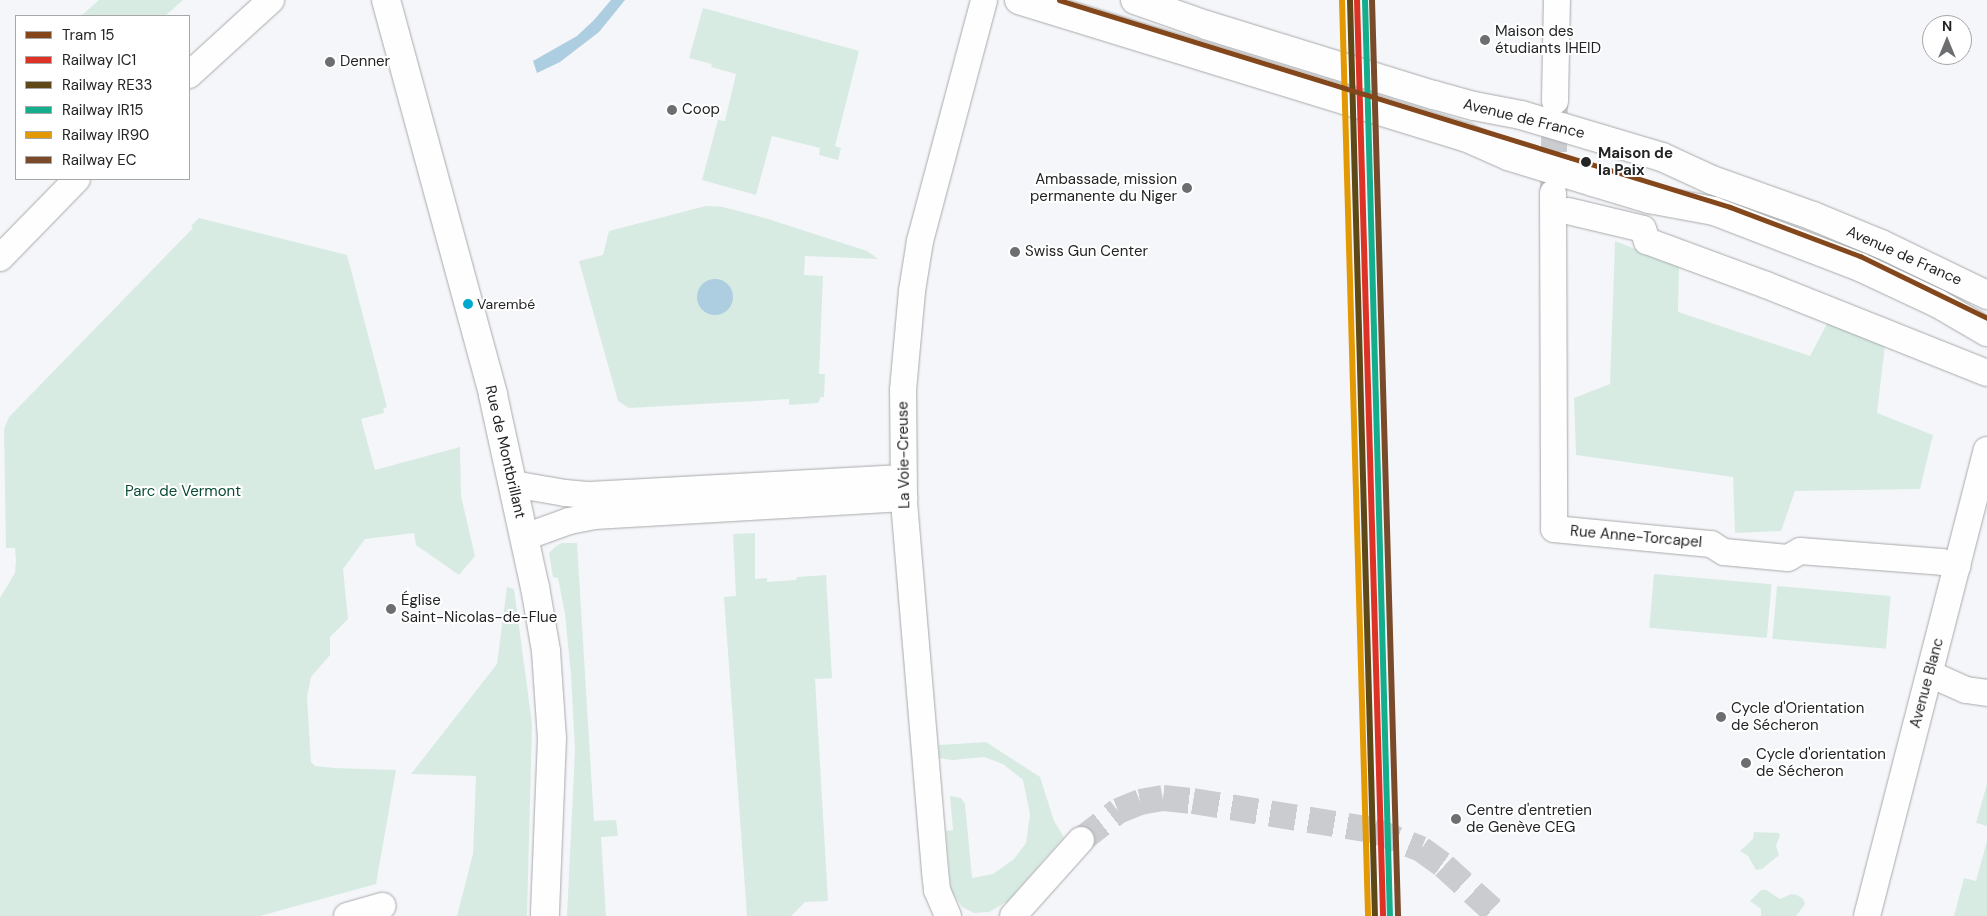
<!DOCTYPE html>
<html>
<head>
<meta charset="utf-8">
<style>
	body { margin:0 }
	#map { position:relative; width:1987px; height:916px; overflow:hidden; background:#f5f6f9; font-family:"DM Sans",sans-serif }
	div>[style] { position:absolute }
	[style*='--x'] { left:calc(var(--x)*1px); top:calc(var(--y)*1px); width:calc(var(--w)*1px); rotate:calc(var(--a)*1deg) }
	.green>* { inset:0; background:#d7ebe3; transform-origin:0 0 }
	.water>* { inset:0; background:#adcde0 }
	.round { border-radius:50% }
	.minor-tunnel>* { height:26px; margin-top:-13px; transform-origin:0; background:repeating-linear-gradient(90deg,#cbcccf 0 26px,transparent 0 39px) }
	.roads { filter:drop-shadow(0 0 1px #a8a9ab) drop-shadow(0 0 1px #a8a9ab) }
	.minor>* { height:26px; margin:-13px; padding:0 13px; transform-origin:13px; border-radius:13px; background:#fefefe }
	.major>* { height:28px; margin:-14px; padding:0 14px; transform-origin:14px; border-radius:14px; background:#fefefe }
	.rail-1>* { height:6px; margin:-3px; padding:0 3px; transform-origin:3px; border-radius:3px; background:#dd3327 }
	.rail-2>* { height:6px; margin:-3px; padding:0 3px; transform-origin:3px; border-radius:3px; background:#5f4817 }
	.rail-3>* { height:6px; margin:-3px; padding:0 3px; transform-origin:3px; border-radius:3px; background:#15ae8d }
	.rail-4>* { height:6px; margin:-3px; padding:0 3px; transform-origin:3px; border-radius:3px; background:#e29904 }
	.rail-5>* { height:6px; margin:-3px; padding:0 3px; transform-origin:3px; border-radius:3px; background:#7a4b2a }
	.tram-1>* { height:5px; margin:-2.5px; padding:0 2.5px; transform-origin:2.5px; border-radius:2.5px; background:#84471c }
	.dots>* { width:14px; height:14px; translate:-50% -50%; box-sizing:border-box; border:2px solid #fff; border-radius:50% }
	span { translate:-50% -50%; white-space:nowrap; text-align:center; line-height:1.15; -webkit-text-stroke:4px #fff; paint-order:stroke }
	.bus-label { font-size:14px; color:#232426 }
	.left { translate:0 -50%; text-align:left }
	.poi-label { font-size:15px; color:#232426 }
	.right { translate:-100% -50%; text-align:right }
	.street-label { font-size:15px; color:#232426 }
	.stop-label { font-size:15px; color:#232426; font-weight:700 }
	.park-label { font-size:15px; color:#0a4a34 }
	.legend { position:absolute; left:15px; top:15px; width:175px; height:165px; box-sizing:border-box; background:#fff; border:1px solid #a7a7a8; margin:0; padding:6px 9px; list-style:none; font-size:15px; color:#232426 }
	.legend li { display:flex; align-items:center; gap:10px; height:25px }
	.legend b { width:25px; border:1px solid #a7a7a8 }
	.north { position:absolute; left:1922px; top:15px; width:50px; height:50px; box-sizing:border-box; background:#fff; border:1px solid #a7a7a8; border-radius:50%; rotate:0deg; font-size:14px; font-weight:700; line-height:20px; text-align:center; color:#232426 }
	.north::after { content:''; display:block; margin:auto; width:18px; height:22px; background:#6c6e70; clip-path:polygon(50% 0,100% 100%,50% 72%,0 100%) }
</style>
</head>
<body>
<div id="map">
	<div class="green">
		<div style="clip-path:polygon(99px 0,183px 0,165px 16px,81px 16px)"></div>
		<div style="clip-path:polygon(703px 8px,859px 51px,835px 146px,841px 148px,838px 160px,819px 155px,820px 148px,772px 136px,756px 195px,702px 180px,718px 120px,725px 121px,736px 74px,711px 67px,712px 64px,689px 58px)"></div>
		<div style="clip-path:polygon(706px 206px,723px 207px,765px 218px,867px 251px,878px 259px,805px 256px,804px 275px,823px 276px,819px 374px,825px 374px,824px 397px,821px 397px,818px 403px,789px 405px,789px 399px,629px 408px,618px 401px,579px 261px,603px 255px,609px 231px)"></div>
		<div style="clip-path:polygon(199px 218px,347px 255px,387px 407px,383px 409px,384px 413px,361px 419px,375px 470px,460px 447px,461px 496px,475px 556px,459px 575px,416px 545px,414px 533px,365px 539px,343px 569px,348px 619px,330px 637px,330px 655px,311px 677px,307px 697px,311px 762px,315px 766px,334px 768px,396px 770px,376px 884px,260px 916px,0 916px,0 598px,15px 573px,16px 560px,15px 548px,6px 548px,4px 429px,9px 417px,193px 228px,191px 226px)"></div>
		<div style="clip-path:polygon(1615px 241px,1679px 266px,1678px 312px,1810px 356px,1828px 322px,1885px 345px,1877px 413px,1933px 435px,1920px 489px,1795px 491px,1781px 531px,1735px 533px,1733px 477px,1576px 455px,1574px 398px,1610px 384px)"></div>
		<div style="clip-path:polygon(755px 533px,755px 579px,767px 578px,767px 582px,796px 580px,797px 577px,826px 575px,832px 678px,815px 679px,828px 901px,805px 902px,791px 916px,747px 916px,724px 597px,736px 596px,733px 534px)"></div>
		<div style="clip-path:polygon(561px 543px,577px 543px,594px 821px,616px 820px,618px 836px,601px 837px,606px 916px,567px 916px,575px 750px,571px 675px,565px 614px,558px 578px,553px 577px,549px 553px,555px 547px)"></div>
		<div style="left:1654px;top:574px;width:118px;height:54px;rotate:5deg"></div>
		<div style="left:1777px;top:586px;width:114px;height:53px;rotate:5deg"></div>
		<div style="clip-path:polygon(507px 587px,514px 589px,532px 724px,527px 916px,457px 916px,473px 854px,476px 776px,411px 774px,497px 664px)"></div>
		<div style="clip-path:polygon(986px 742px,1040px 777px,1054px 821px,1064px 837px,1008px 901px,989px 912px,974px 913px,962px 907px,951px 890px,946px 831px,953px 830px,950px 796px,961px 798px,965px 804px,972px 878px,993px 874px,1014px 859px,1026px 843px,1030px 814px,1023px 780px,1003px 764px,984px 757px,952px 760px,939px 758px,939px 745px)"></div>
		<div style="clip-path:polygon(1987px 784px,1987px 826px,1976px 823px)"></div>
		<div style="clip-path:polygon(1754px 832px,1779px 833px,1780px 835px,1776px 846px,1779px 855px,1762px 869px,1756px 870px,1748px 856px,1740px 851px,1753px 839px)"></div>
		<div style="clip-path:polygon(1987px 841px,1987px 916px,1954px 916px,1964px 878px,1976px 881px)"></div>
		<div style="clip-path:polygon(1761px 890px,1766px 890px,1780px 899px,1791px 894px,1797px 895px,1803px 899px,1805px 904px,1796px 916px,1761px 916px,1761px 909px,1750px 901px)"></div>
	</div>
	<div class="water">
		<div style="clip-path:polygon(611px 0,625px 0,599px 32px,560px 62px,537px 73px,533px 61px,577px 36px,594px 20px)"></div>
		<div class="round" style="left:697px;top:279px;width:36px;height:36px"></div>
	</div>
	<div class="minor-tunnel">
		<div style="--x:1553;--y:191;--w:86;--a:-88.7"></div>
		<div style="--x:1081;--y:840;--w:47;--a:-38.1"></div>
		<div style="--x:1118;--y:811;--w:24;--a:-22"></div>
		<div style="--x:1140;--y:802;--w:23;--a:-10"></div>
		<div style="--x:1163;--y:798;--w:30;--a:6"></div>
		<div style="--x:1193;--y:801;--w:182;--a:9.2"></div>
		<div style="--x:1373;--y:830;--w:52;--a:21.6"></div>
		<div style="--x:1421;--y:849;--w:29;--a:36"></div>
		<div style="--x:1444;--y:866;--w:74;--a:42.3"></div>
	</div>
	<div class="roads">
		<div class="minor">
			<div style="--x:189;--y:75;--w:111;--a:-42.4"></div>
			<div style="--x:1555;--y:101;--w:101;--a:-88.9"></div>
			<div style="--x:1553;--y:193;--w:336;--a:89.8"></div>
			<div style="--x:1554;--y:529;--w:158;--a:5.5"></div>
			<div style="--x:1711;--y:544;--w:15;--a:32"></div>
			<div style="--x:1724;--y:552;--w:64;--a:5.4"></div>
			<div style="--x:1788;--y:558;--w:14;--a:-30"></div>
			<div style="--x:1800;--y:551;--w:142;--a:4.4"></div>
			<div style="--x:1942;--y:562;--w:16;--a:15"></div>
			<div style="--x:1568;--y:211;--w:77;--a:13.5"></div>
			<div style="--x:1643;--y:229;--w:13;--a:72"></div>
			<div style="--x:1647;--y:241;--w:127;--a:20.3"></div>
			<div style="--x:1766;--y:285;--w:238;--a:21.7"></div>
			<div style="--x:0;--y:258;--w:110;--a:-45.7"></div>
			<div style="--x:513;--y:484;--w:53;--a:9.8"></div>
			<div style="--x:565;--y:493;--w:25;--a:5"></div>
			<div style="--x:590;--y:495;--w:313;--a:-3.1"></div>
			<div style="--x:525;--y:537;--w:47;--a:-20"></div>
			<div style="--x:569;--y:521;--w:25;--a:-11"></div>
			<div style="--x:594;--y:516;--w:311;--a:-3.3"></div>
			<div style="--x:1930;--y:674;--w:39;--a:24"></div>
			<div style="--x:1966;--y:690;--w:21;--a:8"></div>
			<div style="--x:347;--y:916;--w:37;--a:-16"></div>
			<div style="--x:948;--y:916;--w:28;--a:-113"></div>
			<div style="--x:937;--y:890;--w:19;--a:-96"></div>
			<div style="--x:935;--y:871;--w:374;--a:-94.8"></div>
			<div style="--x:904;--y:498;--w:108;--a:-90.5"></div>
			<div style="--x:903;--y:390;--w:99;--a:-84.8"></div>
			<div style="--x:912;--y:291;--w:51;--a:-80.9"></div>
			<div style="--x:920;--y:241;--w:249;--a:-75.1"></div>
			<div style="--x:1013;--y:916;--w:102;--a:-48.2"></div>
			<div style="--x:1867;--y:916;--w:481;--a:-75.6"></div>
		</div>
		<div class="major">
			<div style="--x:386;--y:0;--w:409;--a:74.8"></div>
			<div style="--x:493;--y:395;--w:197;--a:77.7"></div>
			<div style="--x:535;--y:587;--w:65;--a:80.2"></div>
			<div style="--x:546;--y:651;--w:87;--a:86.1"></div>
			<div style="--x:552;--y:738;--w:178;--a:92.3"></div>
			<div style="--x:1019;--y:0;--w:467;--a:17.1"></div>
			<div style="--x:1465;--y:137;--w:47;--a:23.8"></div>
			<div style="--x:1508;--y:156;--w:89;--a:17"></div>
			<div style="--x:1593;--y:182;--w:59;--a:16.9"></div>
			<div style="--x:1649;--y:199;--w:66;--a:10.5"></div>
			<div style="--x:1714;--y:211;--w:156;--a:21"></div>
			<div style="--x:1860;--y:267;--w:85;--a:25.1"></div>
			<div style="--x:1937;--y:303;--w:58;--a:30.1"></div>
			<div style="--x:1135;--y:0;--w:75;--a:19.4"></div>
			<div style="--x:1206;--y:25;--w:239;--a:17.1"></div>
			<div style="--x:1434;--y:95;--w:41;--a:15.4"></div>
			<div style="--x:1474;--y:106;--w:48;--a:10.8"></div>
			<div style="--x:1521;--y:115;--w:147;--a:16.6"></div>
			<div style="--x:1662;--y:157;--w:55;--a:24.7"></div>
			<div style="--x:1712;--y:180;--w:107;--a:19.6"></div>
			<div style="--x:1813;--y:216;--w:74;--a:22.4"></div>
			<div style="--x:1881;--y:244;--w:118;--a:25.7"></div>
		</div>
	</div>
	<div class="rail-1">
		<div style="--x:1357;--y:0;--w:916;--a:88.37"></div>
	</div>
	<div class="rail-2">
		<div style="--x:1350;--y:0;--w:916;--a:88.44"></div>
	</div>
	<div class="rail-3">
		<div style="--x:1365;--y:0;--w:916;--a:88.44"></div>
	</div>
	<div class="rail-4">
		<div style="--x:1342;--y:0;--w:916;--a:88.37"></div>
	</div>
	<div class="rail-5">
		<div style="--x:1372;--y:0;--w:916;--a:88.37"></div>
	</div>
	<div class="tram-1">
		<div style="--x:1059;--y:0;--w:702;--a:17.14"></div>
		<div style="--x:1730;--y:207;--w:139;--a:20.7"></div>
		<div style="--x:1860;--y:256;--w:141;--a:26"></div>
	</div>
	<div class="dots">
		<div style="left:1485px;top:40px;background:#6c6e70"></div>
		<div style="left:330px;top:62px;background:#6c6e70"></div>
		<div style="left:672px;top:110px;background:#6c6e70"></div>
		<div style="left:1586px;top:162px;background:#232426"></div>
		<div style="left:1187px;top:188px;background:#6c6e70"></div>
		<div style="left:1015px;top:252px;background:#6c6e70"></div>
		<div style="left:468px;top:304px;background:#00a9ce"></div>
		<div style="left:391px;top:609px;background:#6c6e70"></div>
		<div style="left:1721px;top:717px;background:#6c6e70"></div>
		<div style="left:1746px;top:763px;background:#6c6e70"></div>
		<div style="left:1456px;top:819px;background:#6c6e70"></div>
	</div>
	<div class="bus-label">
		<span class="left" style="left:477px;top:304px">Varembé</span>
	</div>
	<div class="poi-label">
		<span class="left" style="left:1495px;top:40px">Maison des<br>étudiants IHEID</span>
		<span class="left" style="left:340px;top:62px">Denner</span>
		<span class="left" style="left:682px;top:110px">Coop</span>
		<span class="right" style="left:1177px;top:188px">Ambassade, mission<br>permanente du Niger</span>
		<span class="left" style="left:1025px;top:252px">Swiss Gun Center</span>
		<span class="left" style="left:401px;top:609px">Église<br>Saint-Nicolas-de-Flue</span>
		<span class="left" style="left:1731px;top:717px">Cycle d'Orientation<br>de Sécheron</span>
		<span class="left" style="left:1756px;top:763px">Cycle d'orientation<br>de Sécheron</span>
		<span class="left" style="left:1466px;top:819px">Centre d'entretien<br>de Genève CEG</span>
	</div>
	<div class="street-label">
		<span style="left:1524px;top:119px;rotate:14deg">Avenue de France</span>
		<span style="left:1904px;top:256px;rotate:24deg">Avenue de France</span>
		<span style="left:505px;top:452px;rotate:77deg">Rue de Montbrillant</span>
		<span style="left:904px;top:455px;rotate:-91deg">La Voie-Creuse</span>
		<span style="left:1636px;top:537px;rotate:5deg">Rue Anne-Torcapel</span>
		<span style="left:1927px;top:683px;rotate:-75deg">Avenue Blanc</span>
	</div>
	<div class="stop-label">
		<span class="left" style="left:1598px;top:162px">Maison de<br>la Paix</span>
	</div>
	<div class="park-label">
		<span style="left:183px;top:492px">Parc de Vermont</span>
	</div>
	<ul class="legend">
	<li><b style="height:6px;background:#84471c"></b>Tram 15</li>
	<li><b style="height:6px;background:#dd3327"></b>Railway IC1</li>
	<li><b style="height:6px;background:#5f4817"></b>Railway RE33</li>
	<li><b style="height:6px;background:#15ae8d"></b>Railway IR15</li>
	<li><b style="height:6px;background:#e29904"></b>Railway IR90</li>
	<li><b style="height:6px;background:#7a4b2a"></b>Railway EC</li>
	</ul>
	<div class="north">N</div>
</div>
</body>
</html>
